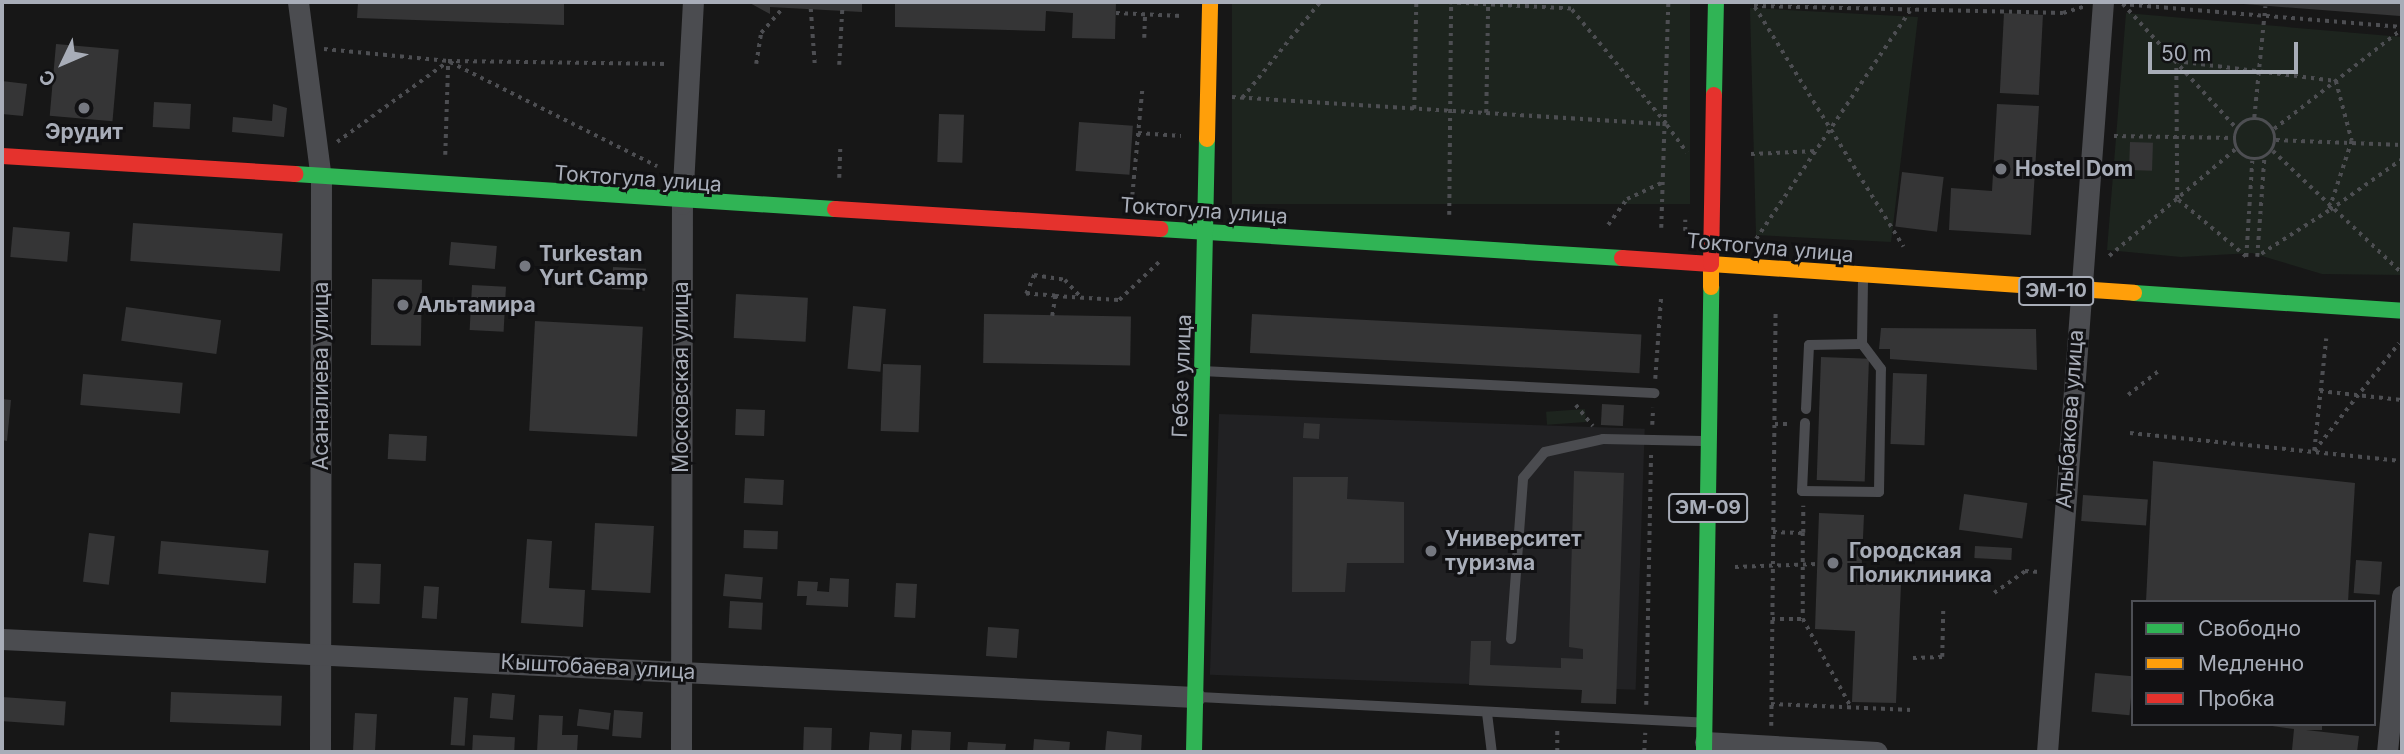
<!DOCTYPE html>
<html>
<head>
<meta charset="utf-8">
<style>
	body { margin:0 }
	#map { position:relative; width:2404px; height:754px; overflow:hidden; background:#171717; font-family:Inter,sans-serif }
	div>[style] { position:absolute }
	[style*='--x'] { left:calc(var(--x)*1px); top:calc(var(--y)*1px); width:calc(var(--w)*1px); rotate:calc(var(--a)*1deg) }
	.built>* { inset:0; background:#212123; transform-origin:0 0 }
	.green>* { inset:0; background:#1d241e; transform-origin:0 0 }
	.building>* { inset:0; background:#353536; transform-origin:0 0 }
	.path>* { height:3.5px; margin-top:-1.75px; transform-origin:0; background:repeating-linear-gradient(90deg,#4d4e52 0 3.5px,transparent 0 8.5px) }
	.path>.ring { margin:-1.75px; padding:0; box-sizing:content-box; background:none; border:3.5px solid #4d4e52; border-radius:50% }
	.lane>* { height:10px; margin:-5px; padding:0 5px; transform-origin:5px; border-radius:5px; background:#4b4c50 }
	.street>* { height:21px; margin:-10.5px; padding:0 10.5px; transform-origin:10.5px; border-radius:10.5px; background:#4b4c50 }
	.fast>* { height:16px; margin:-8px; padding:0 8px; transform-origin:8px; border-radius:8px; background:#30b455 }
	.slow>* { height:16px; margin:-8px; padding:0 8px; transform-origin:8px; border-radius:8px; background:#ff9f0a }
	.jam>* { height:16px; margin:-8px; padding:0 8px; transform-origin:8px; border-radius:8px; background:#e5322d }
	.dots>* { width:19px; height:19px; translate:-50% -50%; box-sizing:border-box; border:4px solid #111113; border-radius:50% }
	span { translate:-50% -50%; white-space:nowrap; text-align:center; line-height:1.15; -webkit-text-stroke:6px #111113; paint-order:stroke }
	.shield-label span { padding:2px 5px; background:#111113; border:2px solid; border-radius:5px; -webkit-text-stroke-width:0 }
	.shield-label { font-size:19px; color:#a8adb8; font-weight:700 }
	.poi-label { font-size:21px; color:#a8adb8; font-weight:700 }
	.left { translate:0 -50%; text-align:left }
	.street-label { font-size:21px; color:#a8adb8 }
	.frame { position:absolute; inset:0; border:4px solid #a8adb8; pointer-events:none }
	.legend { position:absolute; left:2131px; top:600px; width:245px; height:126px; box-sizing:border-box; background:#111113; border:2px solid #4d4f55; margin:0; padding:9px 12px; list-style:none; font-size:21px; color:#a8adb8 }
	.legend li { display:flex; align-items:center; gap:14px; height:35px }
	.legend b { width:35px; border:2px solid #4d4f55 }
	.north { position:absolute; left:28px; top:28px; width:70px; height:70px; -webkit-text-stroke:5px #111113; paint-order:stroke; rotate:226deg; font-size:19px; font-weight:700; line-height:28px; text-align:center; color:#a8adb8 }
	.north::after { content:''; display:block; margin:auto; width:24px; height:32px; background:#a8adb8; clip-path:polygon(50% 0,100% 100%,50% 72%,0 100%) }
	.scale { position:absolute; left:2148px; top:42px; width:150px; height:32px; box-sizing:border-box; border:4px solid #a8adb8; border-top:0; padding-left:9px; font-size:21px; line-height:24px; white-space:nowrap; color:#a8adb8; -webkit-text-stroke:5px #111113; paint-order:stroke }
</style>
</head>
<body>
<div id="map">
	<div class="built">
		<div style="left:1219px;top:414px;width:426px;height:261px;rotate:2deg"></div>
	</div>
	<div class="green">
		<div style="left:1232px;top:2px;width:458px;height:202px"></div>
		<div style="clip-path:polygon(1750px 8px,1918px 17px,1891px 242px,1756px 235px)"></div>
		<div style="clip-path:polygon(2126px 13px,2402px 37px,2402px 275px,2322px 274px,2252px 253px,2181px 257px,2107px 250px)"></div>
		<div style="left:1585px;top:409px;width:13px;height:39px;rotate:86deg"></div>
	</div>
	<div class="building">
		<div style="clip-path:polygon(358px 2px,564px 2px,564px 25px,357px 18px)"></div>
		<div style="clip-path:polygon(748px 2px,862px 2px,862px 12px,770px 7px,770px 14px)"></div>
		<div style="clip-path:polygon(895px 2px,1116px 2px,1115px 39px,1072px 38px,1073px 13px,1046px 11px,1045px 31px,895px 27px)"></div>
		<div style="clip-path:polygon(2218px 2px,2401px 2px,2400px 16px)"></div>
		<div style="left:2004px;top:13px;width:39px;height:80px;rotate:3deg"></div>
		<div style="left:56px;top:44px;width:63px;height:72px;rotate:5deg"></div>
		<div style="clip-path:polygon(2px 81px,27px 84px,23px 116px,2px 114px)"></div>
		<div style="left:154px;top:102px;width:37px;height:25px;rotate:3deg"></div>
		<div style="clip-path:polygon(273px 104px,287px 108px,284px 137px,232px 132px,233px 117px,272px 121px)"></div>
		<div style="clip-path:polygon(1997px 104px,2039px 106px,2031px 235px,1949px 230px,1951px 188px,1992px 191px)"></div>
		<div style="left:939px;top:114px;width:25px;height:48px;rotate:2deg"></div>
		<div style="left:1079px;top:122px;width:54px;height:49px;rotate:4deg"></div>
		<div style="left:2130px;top:142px;width:23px;height:28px;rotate:2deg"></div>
		<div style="left:1902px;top:172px;width:42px;height:55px;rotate:7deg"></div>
		<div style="left:133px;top:223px;width:150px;height:38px;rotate:4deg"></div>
		<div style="left:13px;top:227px;width:57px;height:30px;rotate:5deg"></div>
		<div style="left:451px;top:242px;width:46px;height:23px;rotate:5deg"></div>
		<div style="left:613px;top:267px;width:33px;height:22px;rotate:3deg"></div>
		<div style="left:372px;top:279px;width:50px;height:66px;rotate:1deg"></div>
		<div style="left:472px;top:285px;width:34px;height:45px;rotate:3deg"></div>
		<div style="left:736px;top:294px;width:72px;height:44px;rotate:3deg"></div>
		<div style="left:853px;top:306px;width:33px;height:63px;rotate:5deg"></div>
		<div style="left:126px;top:307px;width:96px;height:34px;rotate:8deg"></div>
		<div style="left:984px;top:314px;width:147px;height:49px;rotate:1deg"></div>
		<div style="left:1252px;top:314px;width:390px;height:39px;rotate:3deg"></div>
		<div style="left:535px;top:321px;width:108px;height:110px;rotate:3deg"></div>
		<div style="clip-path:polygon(1881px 328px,2036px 329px,2037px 370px,1890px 359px,1890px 349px,1879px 349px)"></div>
		<div style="left:1821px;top:357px;width:48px;height:123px;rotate:2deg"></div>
		<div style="left:883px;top:364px;width:38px;height:67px;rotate:2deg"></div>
		<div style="left:1893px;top:373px;width:34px;height:71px;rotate:2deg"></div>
		<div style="left:83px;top:374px;width:100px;height:31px;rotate:5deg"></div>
		<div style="clip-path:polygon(2px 399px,11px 400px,7px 441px,2px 440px)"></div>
		<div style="left:1602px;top:404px;width:22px;height:21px;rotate:3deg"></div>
		<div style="left:736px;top:409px;width:29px;height:26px;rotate:2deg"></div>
		<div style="left:1304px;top:423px;width:16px;height:15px;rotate:4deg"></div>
		<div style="left:389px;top:434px;width:38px;height:25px;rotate:3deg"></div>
		<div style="clip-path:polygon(2153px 461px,2355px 483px,2348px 602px,2146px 602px)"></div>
		<div style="clip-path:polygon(1574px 471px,1624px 473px,1616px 704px,1581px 703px,1582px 690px,1469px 685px,1471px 641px,1491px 641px,1490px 665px,1561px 668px,1561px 658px,1583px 659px,1583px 649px,1569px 647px)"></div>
		<div style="clip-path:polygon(1293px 477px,1348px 477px,1347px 499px,1404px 502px,1404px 563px,1347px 563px,1345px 592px,1292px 592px)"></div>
		<div style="left:745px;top:478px;width:39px;height:25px;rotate:3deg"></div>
		<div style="left:1964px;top:494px;width:64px;height:36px;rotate:8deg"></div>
		<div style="left:2083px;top:495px;width:65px;height:26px;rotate:4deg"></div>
		<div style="clip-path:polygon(1819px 513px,1864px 515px,1861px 582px,1901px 584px,1896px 703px,1852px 702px,1855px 631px,1815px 629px)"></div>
		<div style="left:595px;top:523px;width:59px;height:67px;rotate:3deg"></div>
		<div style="left:744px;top:530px;width:34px;height:18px;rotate:2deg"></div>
		<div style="left:89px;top:533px;width:26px;height:49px;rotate:7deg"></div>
		<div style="clip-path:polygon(527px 539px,552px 541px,549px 588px,585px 590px,583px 627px,521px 623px)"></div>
		<div style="left:161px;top:541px;width:108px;height:33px;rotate:5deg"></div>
		<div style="left:1975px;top:546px;width:37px;height:12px;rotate:3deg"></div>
		<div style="left:2356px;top:560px;width:26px;height:33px;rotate:4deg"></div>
		<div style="left:354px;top:563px;width:27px;height:40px;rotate:2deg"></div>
		<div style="left:725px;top:574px;width:38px;height:22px;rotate:5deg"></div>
		<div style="clip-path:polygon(830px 578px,849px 579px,848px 607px,806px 605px,807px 596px,797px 596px,798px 581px,818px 582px,817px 591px,829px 592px)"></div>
		<div style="left:896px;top:583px;width:21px;height:34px;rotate:3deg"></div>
		<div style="left:424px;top:586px;width:15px;height:32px;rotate:4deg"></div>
		<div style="left:730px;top:601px;width:33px;height:27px;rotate:3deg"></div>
		<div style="left:988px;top:627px;width:31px;height:29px;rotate:4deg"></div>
		<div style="left:2095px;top:673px;width:38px;height:39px;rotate:5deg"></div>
		<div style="left:171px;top:692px;width:111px;height:30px;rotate:2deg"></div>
		<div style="left:492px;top:693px;width:23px;height:25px;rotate:5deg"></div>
		<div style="left:2px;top:697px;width:64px;height:24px;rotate:4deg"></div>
		<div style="left:454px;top:697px;width:14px;height:48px;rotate:4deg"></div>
		<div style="left:579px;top:709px;width:32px;height:17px;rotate:7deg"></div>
		<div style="left:614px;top:710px;width:29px;height:26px;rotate:4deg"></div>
		<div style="left:355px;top:713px;width:22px;height:39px;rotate:3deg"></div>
		<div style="clip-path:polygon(539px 715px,563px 716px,562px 735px,578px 735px,577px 752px,537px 752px)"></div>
		<div style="clip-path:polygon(2258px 724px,2322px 724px,2322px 730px,2306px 730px,2359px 736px,2357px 752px,2292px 750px,2294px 729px)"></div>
		<div style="left:804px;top:727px;width:28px;height:25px;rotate:2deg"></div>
		<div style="left:912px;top:730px;width:39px;height:22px;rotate:3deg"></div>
		<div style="clip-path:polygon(1107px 731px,1142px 735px,1141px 752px,1105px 752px)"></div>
		<div style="left:870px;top:732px;width:32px;height:20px;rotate:4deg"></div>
		<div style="left:473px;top:735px;width:42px;height:17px;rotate:3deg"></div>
		<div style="clip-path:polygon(1034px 739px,1070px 742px,1069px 752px,1033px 752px)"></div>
		<div style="clip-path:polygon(968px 742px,1006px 744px,1005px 752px,967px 752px)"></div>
	</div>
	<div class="path">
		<div style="--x:2122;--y:4;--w:281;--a:4.7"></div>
		<div style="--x:2123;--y:4;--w:169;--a:47.6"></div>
		<div style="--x:1754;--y:6;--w:309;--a:1.3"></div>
		<div style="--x:2063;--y:13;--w:21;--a:-17"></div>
		<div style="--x:1755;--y:7;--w:282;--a:58.2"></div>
		<div style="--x:811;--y:9;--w:56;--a:85.9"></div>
		<div style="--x:1116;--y:13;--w:66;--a:2.6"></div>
		<div style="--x:1144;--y:38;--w:24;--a:-88"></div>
		<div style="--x:324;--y:49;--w:125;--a:5.5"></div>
		<div style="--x:448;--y:61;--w:221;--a:0.8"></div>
		<div style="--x:450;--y:62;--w:232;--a:26.7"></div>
		<div style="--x:756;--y:64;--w:31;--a:-81"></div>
		<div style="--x:761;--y:33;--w:33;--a:-49"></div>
		<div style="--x:839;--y:65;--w:55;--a:-86.9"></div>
		<div style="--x:1232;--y:97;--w:435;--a:3.6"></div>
		<div style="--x:1666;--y:124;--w:149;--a:-129.6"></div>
		<div style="--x:1571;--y:9;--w:135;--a:-177"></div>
		<div style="--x:1242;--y:98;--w:124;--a:-50.9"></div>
		<div style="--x:1414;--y:109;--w:107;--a:-88.9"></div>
		<div style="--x:1486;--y:113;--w:111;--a:-89"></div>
		<div style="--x:2254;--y:118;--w:112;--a:-84.3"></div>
		<div class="ring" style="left:2235px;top:119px;width:36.5px;height:36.5px"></div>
		<div style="--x:1667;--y:125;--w:34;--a:54"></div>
		<div style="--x:2274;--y:129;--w:162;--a:-38"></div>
		<div style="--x:1138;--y:133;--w:43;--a:4"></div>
		<div style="--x:2114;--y:136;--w:121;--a:0.9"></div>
		<div style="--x:2276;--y:140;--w:126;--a:2.3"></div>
		<div style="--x:337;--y:142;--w:136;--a:-36"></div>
		<div style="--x:2273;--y:151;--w:178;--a:43.4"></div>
		<div style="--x:1751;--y:154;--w:66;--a:-2.6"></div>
		<div style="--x:445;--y:155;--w:93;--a:-88.2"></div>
		<div style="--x:839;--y:178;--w:31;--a:-88"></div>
		<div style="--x:1132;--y:196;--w:106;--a:-84.6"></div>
		<div style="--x:2330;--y:210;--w:88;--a:-35.3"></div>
		<div style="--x:1449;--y:215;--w:211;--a:-89.5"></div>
		<div style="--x:1608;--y:225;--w:32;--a:-54"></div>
		<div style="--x:1627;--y:199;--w:40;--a:-25"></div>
		<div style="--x:1661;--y:228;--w:226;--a:-88.2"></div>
		<div style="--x:1685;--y:231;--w:11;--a:-90"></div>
		<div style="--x:1756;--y:239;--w:275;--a:-56"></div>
		<div style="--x:2109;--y:256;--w:167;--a:-40.2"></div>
		<div style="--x:2246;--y:257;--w:90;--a:-140"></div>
		<div style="--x:2177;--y:199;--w:138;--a:-90.4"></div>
		<div style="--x:2176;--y:61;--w:161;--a:7.1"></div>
		<div style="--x:2336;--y:81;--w:62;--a:75.1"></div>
		<div style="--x:2352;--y:141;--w:74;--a:108.2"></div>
		<div style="--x:2329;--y:211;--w:85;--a:147.4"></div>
		<div style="--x:2246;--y:257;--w:96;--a:-86.4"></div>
		<div style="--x:2257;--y:257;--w:98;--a:-85.9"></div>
		<div style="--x:1055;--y:296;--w:29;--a:-176"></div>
		<div style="--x:1026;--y:294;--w:21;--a:-67"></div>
		<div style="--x:1034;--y:275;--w:31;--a:9"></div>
		<div style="--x:1065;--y:280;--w:21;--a:47"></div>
		<div style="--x:1052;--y:316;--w:20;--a:-81"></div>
		<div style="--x:1055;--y:296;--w:64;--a:3.6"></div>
		<div style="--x:1119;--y:300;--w:57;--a:-43.6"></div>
		<div style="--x:1655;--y:379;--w:84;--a:-85.9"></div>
		<div style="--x:2320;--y:391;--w:82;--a:6.3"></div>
		<div style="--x:2128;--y:395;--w:42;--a:-38.2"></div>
		<div style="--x:1576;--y:405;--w:27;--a:51"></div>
		<div style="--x:1775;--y:424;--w:15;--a:0"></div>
		<div style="--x:1652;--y:425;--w:17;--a:-87"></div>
		<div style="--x:2130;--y:433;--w:270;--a:5.9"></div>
		<div style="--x:2314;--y:451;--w:137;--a:-51.8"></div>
		<div style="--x:2314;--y:451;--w:113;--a:-83.9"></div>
		<div style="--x:1773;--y:532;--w:30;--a:2"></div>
		<div style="--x:1803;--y:533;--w:27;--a:-90"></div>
		<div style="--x:1803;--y:533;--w:86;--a:90"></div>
		<div style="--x:1735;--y:567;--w:82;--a:-2.1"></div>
		<div style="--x:1994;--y:593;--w:38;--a:-35"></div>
		<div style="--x:2025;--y:571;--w:15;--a:4"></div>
		<div style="--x:1772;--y:619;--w:31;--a:0"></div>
		<div style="--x:1803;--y:619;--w:100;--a:61.4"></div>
		<div style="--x:1913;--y:658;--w:29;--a:-2"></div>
		<div style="--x:1942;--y:657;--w:48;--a:-88.8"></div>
		<div style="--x:1771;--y:704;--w:141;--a:2.4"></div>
		<div style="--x:1646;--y:705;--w:252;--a:-88.9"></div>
		<div style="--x:1771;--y:726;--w:416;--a:-89.4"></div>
		<div style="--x:1557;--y:752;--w:22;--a:-90"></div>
		<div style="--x:1644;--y:752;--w:19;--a:-87"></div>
	</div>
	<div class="lane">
		<div style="--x:1202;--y:371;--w:453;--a:2.8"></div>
		<div style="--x:1806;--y:409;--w:64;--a:-87.3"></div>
		<div style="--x:1809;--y:345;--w:53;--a:-1.1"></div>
		<div style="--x:1805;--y:423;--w:68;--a:92.5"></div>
		<div style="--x:1802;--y:491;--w:77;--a:0.7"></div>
		<div style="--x:1879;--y:492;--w:123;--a:-89.1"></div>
		<div style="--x:1881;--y:369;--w:31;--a:-127"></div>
		<div style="--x:1862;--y:344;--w:64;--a:-89.1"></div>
		<div style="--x:1511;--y:639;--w:161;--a:-85.7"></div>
		<div style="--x:1523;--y:478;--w:34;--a:-50"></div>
		<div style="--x:1545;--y:452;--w:59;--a:-12.6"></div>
		<div style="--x:1603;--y:439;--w:100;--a:1.1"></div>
		<div style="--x:1199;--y:697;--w:498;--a:2.9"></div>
		<div style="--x:1487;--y:713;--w:39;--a:83"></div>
	</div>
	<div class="street">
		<div style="--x:298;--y:2;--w:177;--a:82.6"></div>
		<div style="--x:321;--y:178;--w:574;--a:90.1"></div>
		<div style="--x:2;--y:639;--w:1194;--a:2.78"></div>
		<div style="--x:1705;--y:742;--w:172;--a:3.3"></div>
		<div style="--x:681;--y:752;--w:548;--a:-89.9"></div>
		<div style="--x:682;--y:204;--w:202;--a:-86.9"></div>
		<div style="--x:2047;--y:752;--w:752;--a:-85.73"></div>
		<div style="--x:2387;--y:752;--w:157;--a:-84.5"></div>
	</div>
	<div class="fast">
		<div style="--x:1714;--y:95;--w:93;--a:-88.8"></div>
		<div style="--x:295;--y:174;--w:541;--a:3.71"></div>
		<div style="--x:1160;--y:229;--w:463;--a:3.6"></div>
		<div style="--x:2134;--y:293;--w:269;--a:3.8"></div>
		<div style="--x:1194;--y:752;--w:613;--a:-88.79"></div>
		<div style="--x:1704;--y:752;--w:465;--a:-89.1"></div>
	</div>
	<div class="slow">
		<div style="--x:1207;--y:139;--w:137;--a:-88.7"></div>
		<div style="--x:1711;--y:287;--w:23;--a:-90"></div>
		<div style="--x:1711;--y:264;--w:424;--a:3.9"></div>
	</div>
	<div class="jam">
		<div style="--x:2;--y:156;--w:294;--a:3.5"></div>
		<div style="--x:835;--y:209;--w:326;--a:3.5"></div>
		<div style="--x:1622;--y:258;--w:89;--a:3.9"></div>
		<div style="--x:1711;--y:264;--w:169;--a:-89"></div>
	</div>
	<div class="dots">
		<div style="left:84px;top:108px;background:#757880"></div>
		<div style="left:2001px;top:169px;background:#757880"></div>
		<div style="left:525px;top:266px;background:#757880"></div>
		<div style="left:403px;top:305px;background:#757880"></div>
		<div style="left:1431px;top:551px;background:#757880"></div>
		<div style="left:1833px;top:563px;background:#757880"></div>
	</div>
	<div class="shield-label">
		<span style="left:2056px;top:291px">ЭМ-10</span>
		<span style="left:1708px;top:508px">ЭМ-09</span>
	</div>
	<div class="poi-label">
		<span style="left:84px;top:132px">Эрудит</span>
		<span class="left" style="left:2015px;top:169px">Hostel Dom</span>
		<span class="left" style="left:539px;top:266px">Turkestan<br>Yurt Camp</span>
		<span class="left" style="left:417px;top:305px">Альтамира</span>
		<span class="left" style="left:1445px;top:551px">Университет<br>туризма</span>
		<span class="left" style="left:1849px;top:563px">Городская<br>Поликлиника</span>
	</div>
	<div class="street-label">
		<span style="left:638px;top:179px;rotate:4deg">Токтогула улица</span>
		<span style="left:1204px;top:211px;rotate:4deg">Токтогула улица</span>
		<span style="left:1770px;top:248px;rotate:5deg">Токтогула улица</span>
		<span style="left:321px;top:376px;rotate:-90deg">Асаналиева улица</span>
		<span style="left:1182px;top:376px;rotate:-88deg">Гебзе улица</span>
		<span style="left:681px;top:377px;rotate:-90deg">Московская улица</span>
		<span style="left:2070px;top:419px;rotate:-86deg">Алыбакова улица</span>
		<span style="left:598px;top:667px;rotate:3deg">Кыштобаева улица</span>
	</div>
	<div class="frame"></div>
	<ul class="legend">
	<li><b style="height:9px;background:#30b455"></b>Свободно</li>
	<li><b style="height:9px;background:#ff9f0a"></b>Медленно</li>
	<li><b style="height:9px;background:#e5322d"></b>Пробка</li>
	</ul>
	<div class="north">С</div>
	<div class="scale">50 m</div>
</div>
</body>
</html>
